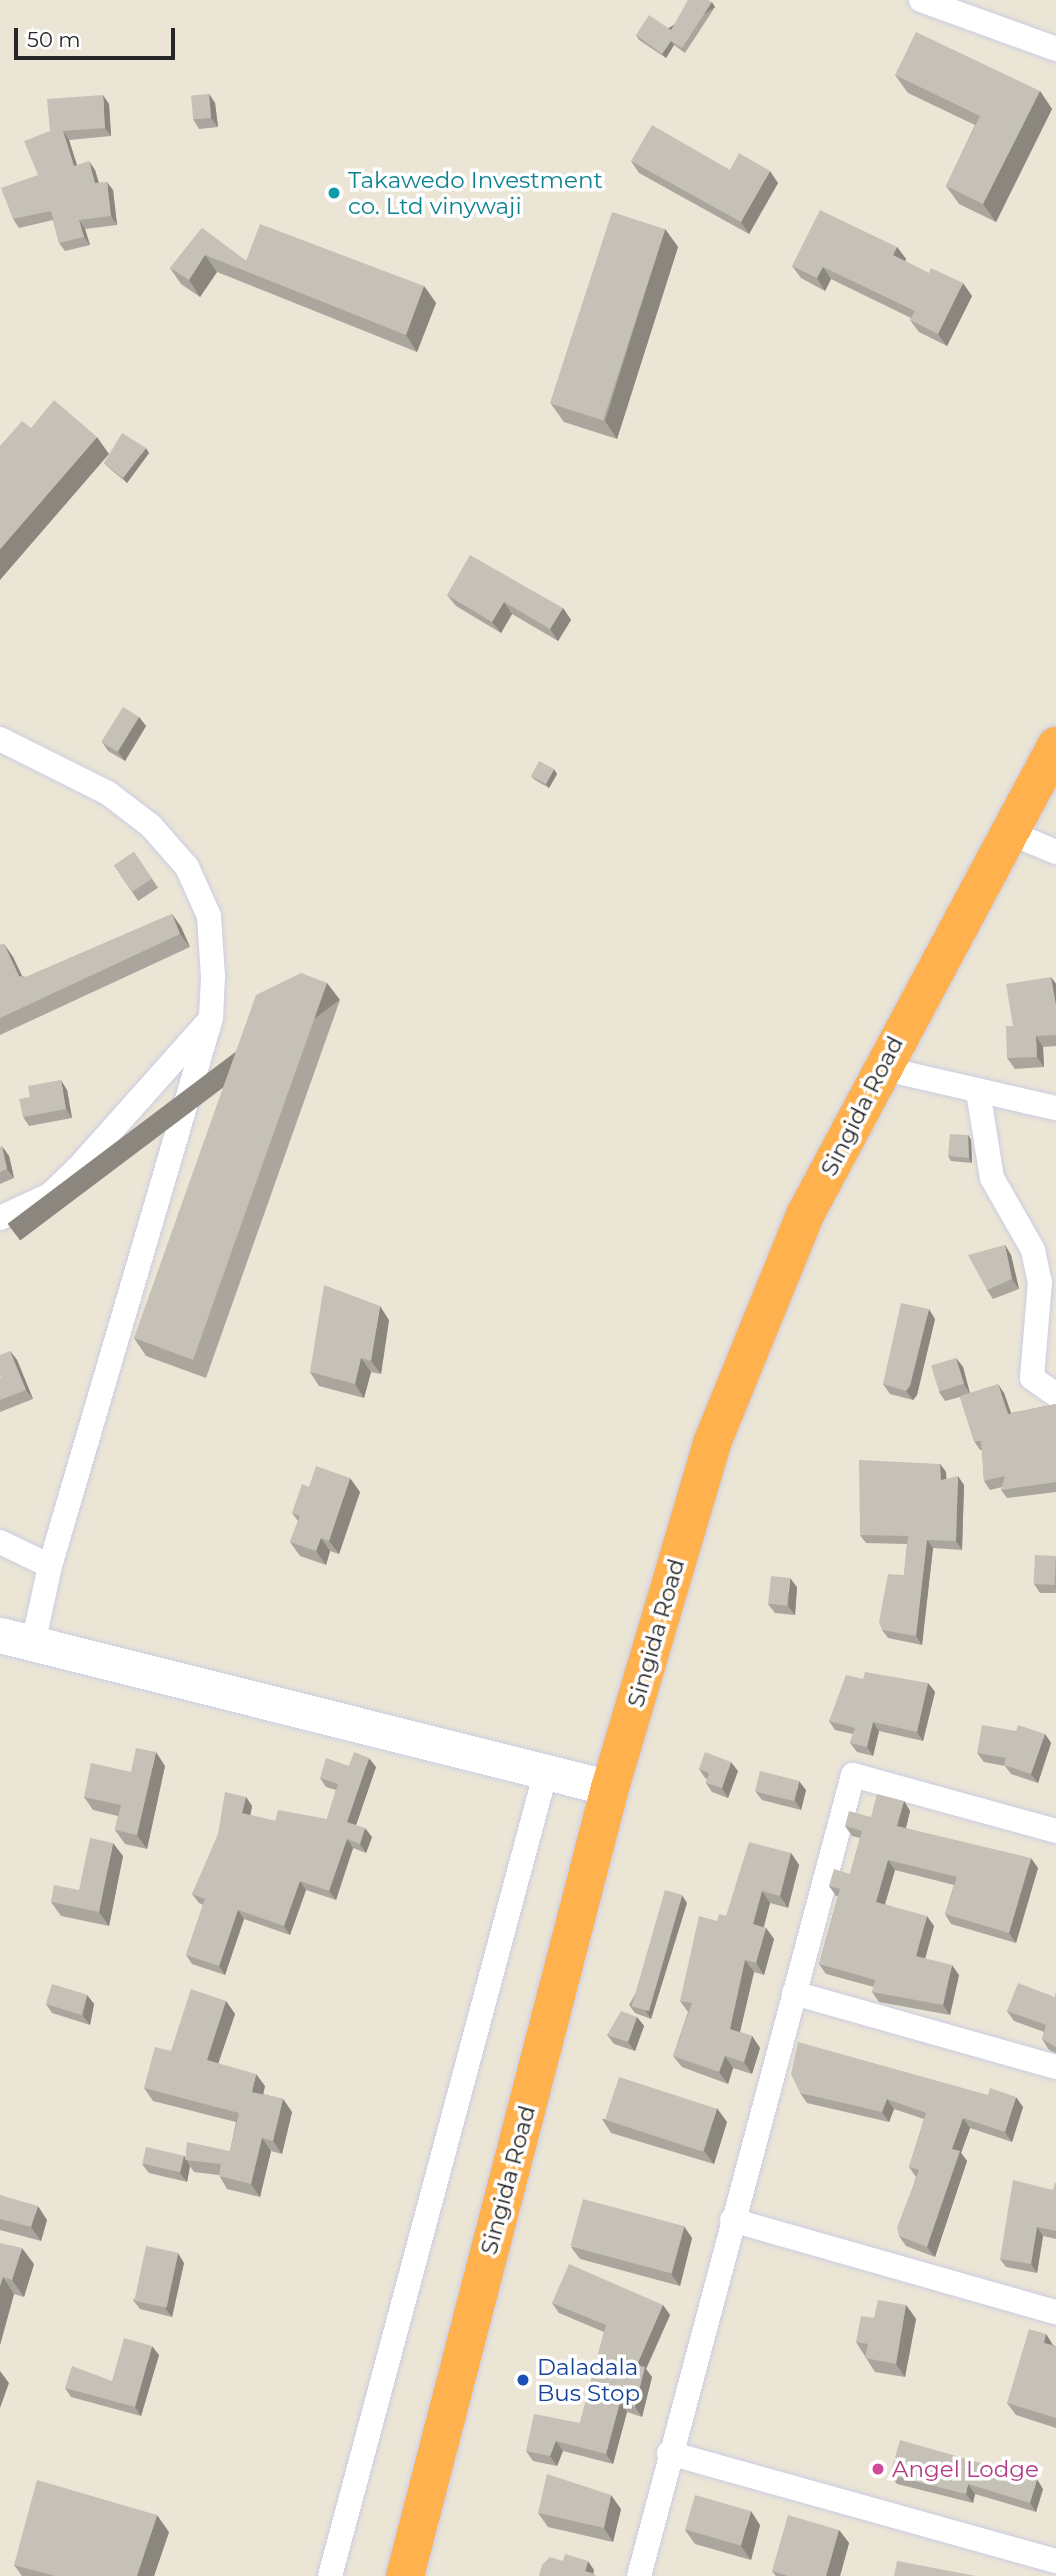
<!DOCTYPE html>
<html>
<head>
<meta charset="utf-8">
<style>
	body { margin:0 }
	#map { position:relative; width:1056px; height:2576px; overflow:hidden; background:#ebe5d6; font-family:Montserrat,sans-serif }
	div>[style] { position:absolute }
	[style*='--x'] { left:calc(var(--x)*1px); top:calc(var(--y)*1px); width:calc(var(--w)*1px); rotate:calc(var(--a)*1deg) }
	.roads { filter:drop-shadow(0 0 2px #cbcce2) drop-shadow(0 0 2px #cbcce2) }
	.street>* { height:24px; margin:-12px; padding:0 12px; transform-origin:12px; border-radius:12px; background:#fff }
	.secondary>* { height:35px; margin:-17.5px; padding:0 17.5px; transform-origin:17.5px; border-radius:17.5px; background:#fff }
	.highway>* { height:38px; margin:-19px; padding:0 19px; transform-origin:19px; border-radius:19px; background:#ffb14d }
	.wall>* { inset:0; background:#aaa69d; transform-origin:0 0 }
	.shaded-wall>* { inset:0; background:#8b877f; transform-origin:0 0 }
	.building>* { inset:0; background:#c6c1b6; transform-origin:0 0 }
	.dots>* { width:19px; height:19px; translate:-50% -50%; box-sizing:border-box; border:4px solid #fff; border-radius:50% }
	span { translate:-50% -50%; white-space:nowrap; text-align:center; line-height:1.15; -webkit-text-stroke:7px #fff; paint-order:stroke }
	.culture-label { font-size:23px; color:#0d838f }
	.left { translate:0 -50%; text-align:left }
	.street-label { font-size:23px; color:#262626 }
	.transit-label { font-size:23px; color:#164399 }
	.hotel-label { font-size:23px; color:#b23c85 }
	.scale { position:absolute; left:14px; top:28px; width:161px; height:32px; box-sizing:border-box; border:4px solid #262626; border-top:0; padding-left:9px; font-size:21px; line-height:24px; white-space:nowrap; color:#262626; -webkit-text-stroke:5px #fff; paint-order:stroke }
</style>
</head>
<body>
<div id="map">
	<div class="roads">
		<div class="street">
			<div style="--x:921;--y:0;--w:144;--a:19.9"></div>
			<div style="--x:0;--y:739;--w:121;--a:26.6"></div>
			<div style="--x:108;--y:793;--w:54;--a:37.5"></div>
			<div style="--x:151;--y:826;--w:55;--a:48.7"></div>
			<div style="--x:187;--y:867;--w:54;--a:65.8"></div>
			<div style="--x:209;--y:916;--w:61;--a:86.2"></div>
			<div style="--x:213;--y:977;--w:41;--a:92.8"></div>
			<div style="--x:211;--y:1018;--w:571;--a:106.37"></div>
			<div style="--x:50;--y:1566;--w:80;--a:102.3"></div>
			<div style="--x:1008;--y:832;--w:52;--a:22.6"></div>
			<div style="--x:881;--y:1068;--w:180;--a:12.9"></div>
			<div style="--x:978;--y:1091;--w:88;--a:80.9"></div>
			<div style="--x:992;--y:1178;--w:83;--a:60.3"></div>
			<div style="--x:1033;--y:1250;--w:33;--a:78"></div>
			<div style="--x:1040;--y:1282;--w:96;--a:94.8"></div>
			<div style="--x:1032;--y:1378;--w:29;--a:35"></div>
			<div style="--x:0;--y:1218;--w:55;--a:-24.7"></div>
			<div style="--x:50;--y:1195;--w:39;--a:-44"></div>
			<div style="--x:78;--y:1168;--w:195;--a:-48.3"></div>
			<div style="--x:0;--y:1542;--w:55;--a:25.6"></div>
			<div style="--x:794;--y:1993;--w:272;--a:15.8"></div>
			<div style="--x:732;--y:2220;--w:337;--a:15.9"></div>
			<div style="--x:669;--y:2453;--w:402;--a:15.6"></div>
			<div style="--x:330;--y:2576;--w:833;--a:-74.98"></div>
			<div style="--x:639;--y:2576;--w:829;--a:-75.04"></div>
			<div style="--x:853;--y:1775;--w:211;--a:15.4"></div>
		</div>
		<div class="secondary">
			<div style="--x:0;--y:1635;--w:629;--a:14.08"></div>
		</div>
		<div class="highway">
			<div style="--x:405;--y:2576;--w:814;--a:-75.42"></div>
			<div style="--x:610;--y:1788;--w:360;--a:-73.5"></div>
			<div style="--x:712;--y:1443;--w:248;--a:-67.8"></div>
			<div style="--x:806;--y:1213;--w:530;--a:-61.84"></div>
		</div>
	</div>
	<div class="wall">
		<div style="clip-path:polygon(715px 7px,685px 53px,674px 45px,666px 58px,639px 40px,636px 35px,671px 30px)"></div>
		<div style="clip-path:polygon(895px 75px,1040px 91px,1052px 109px,996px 222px,959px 204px,946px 186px,975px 125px,908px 93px)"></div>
		<div style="clip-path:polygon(209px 94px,215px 103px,218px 127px,199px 129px,193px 119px)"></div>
		<div style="clip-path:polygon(109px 104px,111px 136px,69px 140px,77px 165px,95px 170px,99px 183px,113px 190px,117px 225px,85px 229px,90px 245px,65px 251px,59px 243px,53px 220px,19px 228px,13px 219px,38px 175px,50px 131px)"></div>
		<div style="clip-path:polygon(631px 161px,730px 170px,778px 183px,749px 234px,639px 173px)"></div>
		<div style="clip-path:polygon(202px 228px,246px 261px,424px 286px,436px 303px,417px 352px,217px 272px,200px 297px,181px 284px,170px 268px)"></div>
		<div style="clip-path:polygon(665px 229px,678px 247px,617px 439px,564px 422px,551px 404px)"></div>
		<div style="clip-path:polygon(897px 247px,906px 259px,905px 261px,972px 296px,947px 346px,919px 332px,910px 320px,911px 318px,831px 279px,825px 291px,801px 278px,792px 266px)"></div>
		<div style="clip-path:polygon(149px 453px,127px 483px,108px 467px,104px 463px)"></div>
		<div style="clip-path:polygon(447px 595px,563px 608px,571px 620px,558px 641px,512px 614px,501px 633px,456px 606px)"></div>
		<div style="clip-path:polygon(139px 717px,146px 726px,125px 761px,108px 751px,102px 742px)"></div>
		<div style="clip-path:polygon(557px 774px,549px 788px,535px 780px,531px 776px)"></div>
		<div style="left:134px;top:852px;width:43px;height:24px;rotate:56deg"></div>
		<div style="clip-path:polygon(172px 914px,181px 927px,190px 947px,0 1035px,0 945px,4px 944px,13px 957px,22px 976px,26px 977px)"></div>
		<div style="clip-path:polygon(1051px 977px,1056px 984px,1056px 1046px,1043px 1047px,1044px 1067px,1015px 1069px,1007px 1058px,1013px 1026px)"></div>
		<div style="clip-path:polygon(327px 983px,340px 1000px,206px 1378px,146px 1356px,134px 1338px)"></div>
		<div style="clip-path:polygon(67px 1090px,72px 1118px,29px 1126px,23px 1117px)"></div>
		<div style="clip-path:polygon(968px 1135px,971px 1140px,972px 1163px,951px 1161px,948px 1156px)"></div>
		<div style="clip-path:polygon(0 1147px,9px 1156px,14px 1178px,0 1184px)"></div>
		<div style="clip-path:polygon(1005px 1245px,1011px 1255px,1019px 1289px,993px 1299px,987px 1290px)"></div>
		<div style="clip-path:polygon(935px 1319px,917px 1395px,913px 1400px,890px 1394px,883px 1384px)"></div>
		<div style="clip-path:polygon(389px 1320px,381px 1374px,371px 1372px,364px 1398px,319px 1386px,310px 1372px)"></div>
		<div style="clip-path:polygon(10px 1351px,17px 1360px,33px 1399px,0 1412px,0 1378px,1px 1378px)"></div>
		<div style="clip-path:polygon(956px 1358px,963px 1367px,970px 1393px,1004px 1393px,1011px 1413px,1056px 1404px,1056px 1492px,1007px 1498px,1001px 1490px,1002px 1487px,990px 1490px,984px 1481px,982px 1450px,980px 1450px,974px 1441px,960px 1397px,945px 1401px,939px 1392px)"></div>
		<div style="clip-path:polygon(940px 1464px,946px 1472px,946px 1479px,964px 1485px,962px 1550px,933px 1548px,922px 1645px,888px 1638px,882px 1630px,904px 1575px,907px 1544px,866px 1543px,860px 1535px)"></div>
		<div style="clip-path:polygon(360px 1492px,339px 1554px,330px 1551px,326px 1565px,300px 1556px,290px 1542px,298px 1521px,292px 1513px)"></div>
		<div style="clip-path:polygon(1056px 1556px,1056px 1593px,1040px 1593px,1034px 1584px)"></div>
		<div style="clip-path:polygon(797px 1587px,795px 1615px,775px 1613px,768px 1604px)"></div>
		<div style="clip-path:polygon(863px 1679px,928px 1683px,935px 1692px,923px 1741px,879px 1731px,873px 1756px,857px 1752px,850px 1743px,853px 1734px,835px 1730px,829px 1721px)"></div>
		<div style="clip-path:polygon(1045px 1734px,1051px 1743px,1038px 1783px,1011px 1774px,1005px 1766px,984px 1762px,977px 1753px)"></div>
		<div style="clip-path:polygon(165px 1766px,147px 1849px,125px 1844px,115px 1830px,118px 1816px,93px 1810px,84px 1797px,131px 1772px)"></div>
		<div style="clip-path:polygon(349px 1766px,376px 1767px,356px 1825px,372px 1837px,366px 1853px,353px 1848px,336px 1900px,306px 1890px,290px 1935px,244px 1919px,225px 1975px,192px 1964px,186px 1955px,203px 1905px,199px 1903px,192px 1894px,246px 1797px,252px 1806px,250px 1815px,275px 1821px,327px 1819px,336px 1790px,326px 1787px,320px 1778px)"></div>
		<div style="clip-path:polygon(699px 1769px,738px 1771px,728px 1798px,712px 1792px,706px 1783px,707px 1779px,705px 1778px)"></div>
		<div style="clip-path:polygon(806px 1790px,801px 1810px,762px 1800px,755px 1791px)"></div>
		<div style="clip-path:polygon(904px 1801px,910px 1811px,906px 1828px,1038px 1868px,1016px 1943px,951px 1924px,945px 1914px,954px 1885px,895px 1870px,885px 1904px,934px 1926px,925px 1959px,959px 1975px,950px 2015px,879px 2002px,872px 1992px,874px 1987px,826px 1974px,819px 1964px,838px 1896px,836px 1896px,829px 1886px,850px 1874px,860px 1838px,852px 1836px,845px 1826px,871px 1817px)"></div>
		<div style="clip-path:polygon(791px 1853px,799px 1865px,788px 1908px,770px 1903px,764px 1927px,766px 1928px,774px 1939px,764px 1975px,754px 1972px,740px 2032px,752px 2036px,760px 2048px,752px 2074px,733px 2068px,728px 2084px,682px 2067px,673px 2056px,688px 2012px,680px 2001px,717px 1921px,726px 1916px)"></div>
		<div style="clip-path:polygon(123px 1856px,109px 1926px,61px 1916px,51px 1902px,79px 1890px)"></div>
		<div style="clip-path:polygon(687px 1903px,651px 2019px,635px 2013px,629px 2005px)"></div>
		<div style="clip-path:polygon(1056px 1992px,1056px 2053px,1049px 2050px,1042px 2039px,1044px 2032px,1014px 2021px,1007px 2011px,1055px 1997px)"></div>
		<div style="clip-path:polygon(87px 1995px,94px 2004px,90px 2025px,52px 2013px,46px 2004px)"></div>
		<div style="clip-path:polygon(226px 2001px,235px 2014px,218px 2064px,265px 2086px,263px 2094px,283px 2099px,292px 2112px,282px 2154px,271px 2151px,260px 2197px,227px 2189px,219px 2175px,194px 2172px,190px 2166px,187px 2182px,149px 2173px,142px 2164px,184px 2156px,186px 2158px,230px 2151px,236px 2122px,153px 2101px,144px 2088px,171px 2051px)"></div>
		<div style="clip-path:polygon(637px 2017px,644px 2026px,635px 2051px,614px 2044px,607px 2035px)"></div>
		<div style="clip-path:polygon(800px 2093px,1023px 2107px,1012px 2142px,970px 2128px,961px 2153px,967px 2161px,935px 2257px,906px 2246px,899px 2236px,916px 2177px,909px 2167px,924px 2119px,894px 2109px,889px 2122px,807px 2103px)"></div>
		<div style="clip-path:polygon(602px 2119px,727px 2122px,714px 2164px,611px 2133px)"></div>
		<div style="clip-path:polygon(1056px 2183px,1056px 2239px,1043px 2236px,1037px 2273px,1006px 2267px,1000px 2259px,1053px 2190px)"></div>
		<div style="clip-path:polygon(0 2195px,47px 2220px,41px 2241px,0 2230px)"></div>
		<div style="clip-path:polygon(692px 2238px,680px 2286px,580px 2259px,571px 2247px)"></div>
		<div style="clip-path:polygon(0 2243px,34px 2264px,24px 2297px,14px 2294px,0 2345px)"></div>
		<div style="clip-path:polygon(184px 2263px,172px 2317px,140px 2309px,133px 2300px)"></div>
		<div style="clip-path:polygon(552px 2303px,663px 2305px,670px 2315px,646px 2369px,652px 2377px,642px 2417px,627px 2412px,613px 2464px,563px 2451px,557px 2466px,533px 2461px,526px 2451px,580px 2423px,604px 2332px,559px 2313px)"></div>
		<div style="clip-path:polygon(906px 2305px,916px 2319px,905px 2377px,875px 2372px,856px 2342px,874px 2318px)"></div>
		<div style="clip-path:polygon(1046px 2334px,1053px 2345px,1056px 2346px,1056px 2428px,1016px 2415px,1007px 2403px)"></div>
		<div style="clip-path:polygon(159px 2355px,141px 2416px,71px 2397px,65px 2388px,112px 2381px)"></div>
		<div style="clip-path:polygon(890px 2475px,1043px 2489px,1036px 2512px,975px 2494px,973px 2503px,897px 2484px)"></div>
		<div style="clip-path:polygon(621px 2509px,613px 2542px,548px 2527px,538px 2513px)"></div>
		<div style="clip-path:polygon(760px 2525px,751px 2560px,695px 2544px,685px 2530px)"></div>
		<div style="clip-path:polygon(839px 2530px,849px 2543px,840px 2576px,776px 2576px,772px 2571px)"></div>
		<div style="clip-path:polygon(169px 2532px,154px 2576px,22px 2576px,14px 2565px)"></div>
	</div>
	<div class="shaded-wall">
		<div style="left:712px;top:2px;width:6px;height:55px;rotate:59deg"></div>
		<div style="clip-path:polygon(671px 41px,674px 45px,666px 58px,662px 54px)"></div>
		<div style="clip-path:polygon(1040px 91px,1052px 109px,996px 222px,983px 204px)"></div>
		<div style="clip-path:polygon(209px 94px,215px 103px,218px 127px,211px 118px)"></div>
		<div style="clip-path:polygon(103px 95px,109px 104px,111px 136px,105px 128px)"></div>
		<div style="clip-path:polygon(63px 131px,69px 140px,80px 175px,74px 166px)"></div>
		<div style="clip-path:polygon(89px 161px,95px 170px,101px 191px,95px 183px)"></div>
		<div style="clip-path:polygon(770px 171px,778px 183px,749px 234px,741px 222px)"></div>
		<div style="clip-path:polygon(107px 182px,113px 190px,117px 225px,111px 216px)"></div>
		<div style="clip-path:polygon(79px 220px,85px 229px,90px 245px,84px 237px)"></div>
		<div style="clip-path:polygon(665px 229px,678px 247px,617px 439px,605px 421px)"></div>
		<div style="clip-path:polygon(897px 247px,906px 259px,902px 268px,893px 255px)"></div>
		<div style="clip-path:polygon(205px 255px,217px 272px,200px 297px,189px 280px)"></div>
		<div style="clip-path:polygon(823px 267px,831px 279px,825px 291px,817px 278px)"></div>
		<div style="clip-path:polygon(963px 283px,972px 296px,947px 346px,938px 334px)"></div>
		<div style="clip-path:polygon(424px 286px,436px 303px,417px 352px,406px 335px)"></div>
		<div style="clip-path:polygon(97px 437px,109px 454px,0 580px,0 549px)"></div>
		<div style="clip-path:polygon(146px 448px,149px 453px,127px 483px,123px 478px)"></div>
		<div style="clip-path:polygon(504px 602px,512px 614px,501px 633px,492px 622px)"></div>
		<div style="clip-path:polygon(563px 608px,571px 620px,558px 641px,550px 629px)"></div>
		<div style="clip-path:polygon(139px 717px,146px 726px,125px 761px,118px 752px)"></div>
		<div style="clip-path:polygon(554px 769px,557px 774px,549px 788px,546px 784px)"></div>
		<div style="clip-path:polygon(172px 914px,181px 927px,190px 947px,180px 934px)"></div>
		<div style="clip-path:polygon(4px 944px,13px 957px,28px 989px,19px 976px)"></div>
		<div style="clip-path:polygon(1051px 977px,1056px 984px,1056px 1007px,1055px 1005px)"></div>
		<div style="left:327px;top:983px;width:21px;height:400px;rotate:53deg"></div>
		<div style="clip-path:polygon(1036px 1036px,1043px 1047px,1044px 1067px,1037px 1057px)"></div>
		<div style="clip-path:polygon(61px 1080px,67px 1090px,72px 1118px,66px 1109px)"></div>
		<div style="clip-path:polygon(968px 1135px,971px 1140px,972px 1163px,969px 1158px)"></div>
		<div style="clip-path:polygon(2px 1146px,9px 1156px,14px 1178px,7px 1169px)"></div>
		<div style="clip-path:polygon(1005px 1245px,1011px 1255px,1019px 1289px,1012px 1279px)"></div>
		<div style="clip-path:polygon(380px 1306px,389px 1320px,381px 1374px,371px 1361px)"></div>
		<div style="clip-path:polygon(929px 1309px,935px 1319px,917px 1395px,913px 1400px,906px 1391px)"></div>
		<div style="clip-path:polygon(10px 1351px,17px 1360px,33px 1399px,26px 1390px)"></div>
		<div style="clip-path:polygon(361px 1358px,371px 1372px,364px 1398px,355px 1384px)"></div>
		<div style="clip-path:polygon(956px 1358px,963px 1367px,970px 1394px,964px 1384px)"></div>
		<div style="clip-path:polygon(998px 1384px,1004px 1393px,1014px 1422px,1008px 1414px)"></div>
		<div style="clip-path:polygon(940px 1464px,946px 1472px,947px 1489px,941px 1480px)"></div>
		<div style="clip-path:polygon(958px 1476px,964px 1485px,962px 1550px,956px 1541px)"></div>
		<div style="clip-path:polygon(350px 1478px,360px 1492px,339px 1554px,329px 1541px)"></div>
		<div style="clip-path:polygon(321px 1538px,330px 1551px,326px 1565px,316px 1551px)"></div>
		<div style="clip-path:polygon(927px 1540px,933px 1548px,922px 1645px,916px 1636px)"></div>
		<div style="clip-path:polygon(790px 1578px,797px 1587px,795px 1615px,788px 1606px)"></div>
		<div style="clip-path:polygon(928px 1683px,935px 1692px,923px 1741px,917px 1732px)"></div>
		<div style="clip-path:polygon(873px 1722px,879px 1731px,873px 1756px,867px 1747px)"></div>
		<div style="clip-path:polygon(1045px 1734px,1051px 1743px,1038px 1783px,1031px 1774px)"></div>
		<div style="clip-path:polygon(156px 1752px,165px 1766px,147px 1849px,137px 1835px)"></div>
		<div style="clip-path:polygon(369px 1758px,376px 1767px,354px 1831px,347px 1822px)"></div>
		<div style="clip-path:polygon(731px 1762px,738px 1771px,728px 1798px,722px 1788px)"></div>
		<div style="clip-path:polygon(799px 1781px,806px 1790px,801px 1810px,795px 1801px)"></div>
		<div style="clip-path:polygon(246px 1797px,252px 1806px,249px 1822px,242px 1813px)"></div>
		<div style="clip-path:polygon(904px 1801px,910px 1811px,904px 1835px,897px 1826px)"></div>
		<div style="clip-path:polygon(365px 1828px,372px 1837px,366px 1853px,360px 1844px)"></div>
		<div style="clip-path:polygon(347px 1839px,353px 1848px,336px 1900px,329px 1891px)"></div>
		<div style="clip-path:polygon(113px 1843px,123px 1856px,109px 1926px,99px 1912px)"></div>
		<div style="clip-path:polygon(791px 1853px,799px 1865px,788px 1908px,780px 1896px)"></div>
		<div style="clip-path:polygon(1031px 1858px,1038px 1868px,1016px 1943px,1009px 1933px)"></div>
		<div style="clip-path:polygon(888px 1860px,895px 1870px,883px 1911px,876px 1902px)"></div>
		<div style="clip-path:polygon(300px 1881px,306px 1890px,290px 1935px,284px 1926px)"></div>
		<div style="clip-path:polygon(762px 1891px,770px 1903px,761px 1936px,753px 1924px)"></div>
		<div style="clip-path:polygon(682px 1895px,687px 1903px,651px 2019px,645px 2010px)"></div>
		<div style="clip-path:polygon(238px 1910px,244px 1919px,225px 1975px,219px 1966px)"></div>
		<div style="clip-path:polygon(927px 1916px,934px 1926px,923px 1966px,916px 1956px)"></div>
		<div style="clip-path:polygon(766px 1928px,774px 1939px,764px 1975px,756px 1963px)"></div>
		<div style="clip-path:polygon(745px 1960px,754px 1972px,738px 2040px,730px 2029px)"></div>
		<div style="clip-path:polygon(952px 1965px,959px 1975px,950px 2015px,943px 2005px)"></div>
		<div style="clip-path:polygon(87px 1995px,94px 2004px,90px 2025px,83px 2016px)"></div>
		<div style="clip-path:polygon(226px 2001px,235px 2014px,215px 2073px,207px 2060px)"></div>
		<div style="clip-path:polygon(637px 2017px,644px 2026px,635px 2051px,628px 2042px)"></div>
		<div style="clip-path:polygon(752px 2036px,760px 2048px,752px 2074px,744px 2062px)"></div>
		<div style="clip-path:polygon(725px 2056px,733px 2068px,728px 2084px,719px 2072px)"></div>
		<div style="clip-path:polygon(256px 2074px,265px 2086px,261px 2104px,252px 2092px)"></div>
		<div style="clip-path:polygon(1016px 2097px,1023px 2107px,1012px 2142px,1005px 2132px)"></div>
		<div style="clip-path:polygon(283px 2099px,292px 2112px,282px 2154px,273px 2141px)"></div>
		<div style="clip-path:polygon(887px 2099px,894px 2109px,889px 2122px,882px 2112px)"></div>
		<div style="clip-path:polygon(717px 2108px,727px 2122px,714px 2164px,704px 2151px)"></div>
		<div style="clip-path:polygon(963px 2118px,970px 2128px,961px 2153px,967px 2161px,935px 2257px,927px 2247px,952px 2149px)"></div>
		<div style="clip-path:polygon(262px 2138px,271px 2151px,260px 2197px,251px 2184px)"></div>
		<div style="clip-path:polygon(184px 2156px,190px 2166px,187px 2182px,180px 2173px)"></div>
		<div style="clip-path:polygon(38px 2206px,47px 2220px,41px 2241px,31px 2227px)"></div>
		<div style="clip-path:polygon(684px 2226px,692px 2238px,680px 2286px,671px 2274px)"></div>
		<div style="clip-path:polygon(1037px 2227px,1043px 2236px,1037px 2273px,1031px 2264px)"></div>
		<div style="clip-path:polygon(22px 2248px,34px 2264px,24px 2297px,12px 2280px)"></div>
		<div style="clip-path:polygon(178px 2253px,184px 2263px,172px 2317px,165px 2308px)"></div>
		<div style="clip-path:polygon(3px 2277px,14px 2294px,0 2345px,0 2286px)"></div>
		<div style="clip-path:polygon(663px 2305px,670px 2315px,646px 2369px,652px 2377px,642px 2417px,635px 2407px,637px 2365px)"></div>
		<div style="clip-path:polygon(906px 2305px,916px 2319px,905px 2377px,896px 2364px)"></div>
		<div style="clip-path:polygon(1046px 2334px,1054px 2347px,1044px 2343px)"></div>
		<div style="clip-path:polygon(152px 2346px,159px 2355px,141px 2416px,135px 2407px)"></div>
		<div style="clip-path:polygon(0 2371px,9px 2383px,0 2408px)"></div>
		<div style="clip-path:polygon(620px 2402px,627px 2412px,613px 2464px,606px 2454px)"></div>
		<div style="clip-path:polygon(556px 2441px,563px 2451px,557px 2466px,550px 2456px)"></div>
		<div style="clip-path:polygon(1037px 2479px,1043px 2489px,1036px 2512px,1030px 2503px)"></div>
		<div style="clip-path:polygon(968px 2484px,975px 2494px,973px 2503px,966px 2494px)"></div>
		<div style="clip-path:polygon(611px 2495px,621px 2509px,613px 2542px,604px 2528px)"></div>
		<div style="clip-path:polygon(751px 2511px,760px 2525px,751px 2560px,741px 2546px)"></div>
		<div style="clip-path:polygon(157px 2515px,169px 2532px,154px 2576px,137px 2576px)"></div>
		<div style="clip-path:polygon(839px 2530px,849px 2543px,840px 2576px,826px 2576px)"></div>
		<div style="clip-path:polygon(588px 2561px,594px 2570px,593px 2576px,585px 2571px)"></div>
	</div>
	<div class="building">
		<div style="clip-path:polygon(688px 0,708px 0,712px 2px,682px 48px,671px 41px,662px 54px,636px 35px,649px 15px,671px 30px)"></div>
		<div style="clip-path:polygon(916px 32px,1040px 91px,983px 204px,946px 186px,980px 116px,895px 75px)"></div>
		<div style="left:209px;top:94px;width:24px;height:18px;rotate:85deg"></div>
		<div style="clip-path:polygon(103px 95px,105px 128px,63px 131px,74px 166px,89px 161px,95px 183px,107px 182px,111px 216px,79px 220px,84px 237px,59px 243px,51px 211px,13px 219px,1px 188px,38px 175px,24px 141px,50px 131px,47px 99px)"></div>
		<div style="clip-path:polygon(652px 125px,730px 170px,739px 153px,770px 171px,741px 222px,631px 161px)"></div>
		<div style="clip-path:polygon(820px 210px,897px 247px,893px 255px,929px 273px,931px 268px,963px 283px,938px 334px,910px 320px,915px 311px,823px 267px,817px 278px,792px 266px)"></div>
		<div style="left:612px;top:212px;width:56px;height:201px;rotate:18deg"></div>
		<div style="clip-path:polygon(260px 224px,424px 286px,406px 335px,205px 255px,189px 280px,170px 268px,202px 228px,246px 261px)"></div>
		<div style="clip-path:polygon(54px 400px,97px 437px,0 549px,0 446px,22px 421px,31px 428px)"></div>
		<div style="clip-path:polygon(122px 433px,146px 448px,123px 478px,104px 463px)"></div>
		<div style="clip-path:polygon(470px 555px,563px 608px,550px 629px,504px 602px,492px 622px,447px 595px)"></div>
		<div style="left:123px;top:707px;width:19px;height:41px;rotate:32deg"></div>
		<div style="left:539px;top:761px;width:17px;height:17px;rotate:28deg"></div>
		<div style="left:134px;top:852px;width:32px;height:24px;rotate:56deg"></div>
		<div style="clip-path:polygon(172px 914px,180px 934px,0 1018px,0 945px,4px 944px,19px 976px,26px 977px)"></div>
		<div style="clip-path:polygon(301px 973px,327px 983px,193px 1360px,134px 1338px,256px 995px)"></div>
		<div style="clip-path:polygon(1051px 977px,1056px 1005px,1056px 1035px,1036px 1036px,1037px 1057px,1007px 1058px,1006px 1026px,1013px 1026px,1006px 984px)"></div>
		<div style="clip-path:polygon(61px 1080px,66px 1109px,23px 1117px,19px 1099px,30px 1097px,28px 1086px)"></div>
		<div style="clip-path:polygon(950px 1134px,968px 1135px,969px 1158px,948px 1156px)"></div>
		<div style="clip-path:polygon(2px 1146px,7px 1169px,0 1172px,0 1147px)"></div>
		<div style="clip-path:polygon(1005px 1245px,1012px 1279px,987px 1290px,968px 1255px)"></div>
		<div style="clip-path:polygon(324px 1285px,380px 1306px,371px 1361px,361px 1358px,355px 1384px,310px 1372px)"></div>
		<div style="clip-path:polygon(901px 1303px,929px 1309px,910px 1386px,906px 1391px,883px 1384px)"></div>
		<div style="clip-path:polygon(10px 1351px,26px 1390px,0 1400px,0 1378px,1px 1378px,0 1375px,0 1355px)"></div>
		<div style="left:956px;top:1358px;width:27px;height:26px;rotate:73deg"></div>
		<div style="clip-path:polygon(998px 1384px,1008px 1414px,1056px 1404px,1056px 1482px,1001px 1490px,1005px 1476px,984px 1481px,981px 1441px,974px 1441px,960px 1396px)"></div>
		<div style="clip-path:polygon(859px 1460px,940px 1464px,941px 1480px,958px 1476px,956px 1541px,927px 1540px,916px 1636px,882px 1630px,879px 1622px,888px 1574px,904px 1575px,908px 1536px,860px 1535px)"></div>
		<div style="clip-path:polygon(316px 1466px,350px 1478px,329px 1541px,321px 1538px,316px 1551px,290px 1542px,300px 1516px,292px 1513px,302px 1484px,309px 1487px)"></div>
		<div style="left:1035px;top:1555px;width:21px;height:29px;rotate:3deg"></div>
		<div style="left:771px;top:1576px;width:19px;height:28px;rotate:6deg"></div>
		<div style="clip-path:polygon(865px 1672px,928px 1683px,917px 1732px,873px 1722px,867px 1747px,850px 1743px,855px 1728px,829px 1721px,846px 1675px,863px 1679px)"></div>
		<div style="clip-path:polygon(982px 1725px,1016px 1731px,1018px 1725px,1045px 1734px,1031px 1774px,1004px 1765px,1006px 1758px,977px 1753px)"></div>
		<div style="clip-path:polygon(136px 1748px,156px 1752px,137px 1835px,115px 1830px,121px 1805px,84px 1797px,91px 1763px,131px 1772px)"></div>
		<div style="clip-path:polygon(354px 1752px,369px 1758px,347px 1822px,365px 1828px,360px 1844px,347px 1839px,329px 1891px,300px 1881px,284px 1926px,238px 1910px,219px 1966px,186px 1955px,205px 1899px,192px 1894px,218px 1834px,225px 1792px,246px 1797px,242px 1813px,275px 1821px,278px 1810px,327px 1819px,338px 1784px,320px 1778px,326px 1758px,349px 1766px)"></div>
		<div style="clip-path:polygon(705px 1752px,731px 1762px,722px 1788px,706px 1783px,709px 1773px,699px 1769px)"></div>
		<div style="left:760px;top:1771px;width:40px;height:21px;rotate:14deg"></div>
		<div style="clip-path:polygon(877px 1794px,904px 1801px,897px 1826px,1031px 1858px,1009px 1933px,945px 1914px,957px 1877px,888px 1860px,876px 1902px,927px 1916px,916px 1956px,952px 1965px,943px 2005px,872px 1992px,875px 1980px,819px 1964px,840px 1889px,829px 1886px,834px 1869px,850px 1874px,862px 1831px,845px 1826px,849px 1811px,871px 1817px)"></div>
		<div style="clip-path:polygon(90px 1838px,113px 1843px,99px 1912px,51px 1902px,54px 1885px,79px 1890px)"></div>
		<div style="clip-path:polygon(749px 1842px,791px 1853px,780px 1896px,762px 1891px,753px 1924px,766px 1928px,756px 1963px,745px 1960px,730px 2029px,752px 2036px,744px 2062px,725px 2056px,719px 2072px,673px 2056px,692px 2003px,680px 2001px,699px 1916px,717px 1921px,719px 1914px,726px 1916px)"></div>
		<div style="left:665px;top:1890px;width:18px;height:121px;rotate:16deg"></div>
		<div style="clip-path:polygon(1018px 1983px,1055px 1997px,1056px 1992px,1056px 2047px,1042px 2039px,1046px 2025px,1007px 2011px)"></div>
		<div style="left:52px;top:1984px;width:37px;height:21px;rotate:17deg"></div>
		<div style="clip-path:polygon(191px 1989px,226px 2001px,207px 2060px,256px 2074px,252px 2092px,283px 2099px,273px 2141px,262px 2138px,251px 2184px,219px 2176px,221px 2164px,185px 2160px,187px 2142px,230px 2151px,239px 2113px,144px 2088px,155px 2047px,171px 2051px)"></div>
		<div style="clip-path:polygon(621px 2011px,637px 2017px,628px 2042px,607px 2035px)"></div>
		<div style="clip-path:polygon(798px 2042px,988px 2095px,990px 2088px,1016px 2097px,1005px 2132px,963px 2118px,952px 2149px,960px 2151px,927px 2247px,899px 2236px,897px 2228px,919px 2170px,909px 2167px,926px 2113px,887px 2099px,882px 2112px,800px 2093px,791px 2074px)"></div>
		<div style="left:619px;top:2077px;width:103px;height:45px;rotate:18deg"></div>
		<div style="left:146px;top:2147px;width:39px;height:17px;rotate:13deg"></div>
		<div style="clip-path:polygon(1013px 2180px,1053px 2190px,1055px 2183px,1056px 2183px,1056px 2231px,1037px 2227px,1031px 2264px,1000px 2259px)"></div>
		<div style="clip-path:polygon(0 2195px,38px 2206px,31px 2227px,0 2219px)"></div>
		<div style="left:583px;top:2199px;width:105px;height:49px;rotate:15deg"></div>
		<div style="clip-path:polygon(0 2243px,22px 2248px,12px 2280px,3px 2277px,0 2286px)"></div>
		<div style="left:146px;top:2246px;width:33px;height:56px;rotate:12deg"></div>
		<div style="clip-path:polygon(569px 2264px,663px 2305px,637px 2365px,645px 2367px,635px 2407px,620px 2402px,606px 2454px,556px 2441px,550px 2456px,526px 2451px,534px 2414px,580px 2423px,606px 2325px,552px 2303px)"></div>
		<div style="clip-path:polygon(878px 2300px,906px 2305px,896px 2364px,865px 2358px,868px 2344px,856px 2342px,861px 2316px,874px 2318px)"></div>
		<div style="clip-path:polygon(1029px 2329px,1046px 2334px,1044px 2343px,1056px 2346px,1056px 2418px,1007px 2403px)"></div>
		<div style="clip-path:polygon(124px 2338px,152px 2346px,135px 2407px,65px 2388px,72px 2366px,112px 2381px)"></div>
		<div style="clip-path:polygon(900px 2440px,1037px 2479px,1030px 2503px,968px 2484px,966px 2494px,890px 2475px)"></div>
		<div style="clip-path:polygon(547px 2474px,611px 2495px,604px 2528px,538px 2513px)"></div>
		<div style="clip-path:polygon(37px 2480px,157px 2515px,137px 2576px,55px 2576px,14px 2565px)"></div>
		<div style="left:695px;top:2495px;width:58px;height:36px;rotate:16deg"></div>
		<div style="clip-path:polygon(788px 2515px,839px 2530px,826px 2576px,788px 2576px,772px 2571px)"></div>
		<div style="clip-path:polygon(565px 2554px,588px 2561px,585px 2571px,595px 2574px,595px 2576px,539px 2576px,542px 2565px,550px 2557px,563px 2561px)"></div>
		<div style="clip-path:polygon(897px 2561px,976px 2576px,894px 2576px)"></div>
	</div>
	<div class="dots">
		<div style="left:334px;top:193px;background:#0f9aa8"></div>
		<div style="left:523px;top:2380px;background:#1a4fb4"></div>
		<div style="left:878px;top:2469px;background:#d1479c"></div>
	</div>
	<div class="culture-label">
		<span class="left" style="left:348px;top:193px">Takawedo Investment<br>co. Ltd vinywaji</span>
	</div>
	<div class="street-label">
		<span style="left:862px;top:1106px;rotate:-63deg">Singida Road</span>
		<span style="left:656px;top:1633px;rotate:-74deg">Singida Road</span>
		<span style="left:508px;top:2180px;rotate:-75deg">Singida Road</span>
	</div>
	<div class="transit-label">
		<span class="left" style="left:537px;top:2380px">Daladala<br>Bus Stop</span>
	</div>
	<div class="hotel-label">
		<span class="left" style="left:892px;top:2469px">Angel Lodge</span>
	</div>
	<div class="scale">50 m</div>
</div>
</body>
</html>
